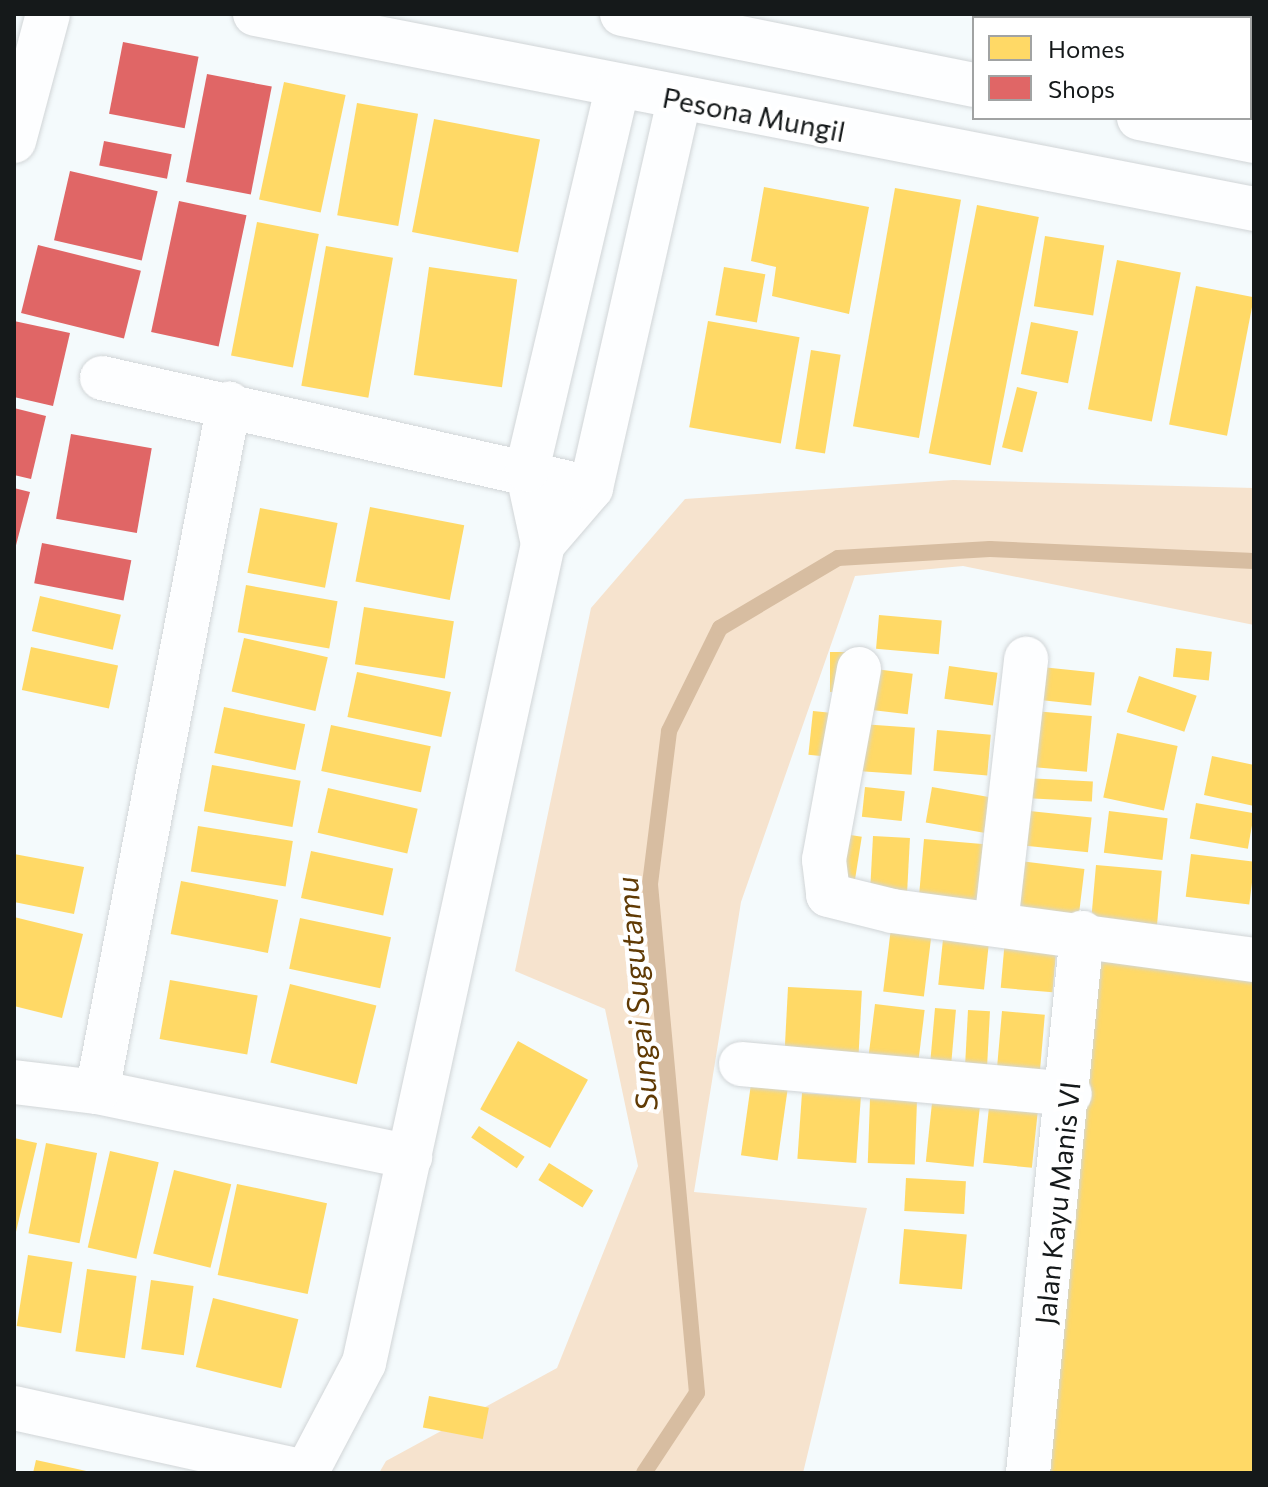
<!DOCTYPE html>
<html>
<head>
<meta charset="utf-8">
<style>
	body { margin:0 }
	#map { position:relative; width:1268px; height:1487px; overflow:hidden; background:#f4fafc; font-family:Commissioner,sans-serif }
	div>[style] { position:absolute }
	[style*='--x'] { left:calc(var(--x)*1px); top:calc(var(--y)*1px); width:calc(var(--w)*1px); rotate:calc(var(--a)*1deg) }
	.green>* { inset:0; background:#f6e3ce }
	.homes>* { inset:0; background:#ffd966; transform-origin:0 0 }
	.shops>* { inset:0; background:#e06666; transform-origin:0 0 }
	.stream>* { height:16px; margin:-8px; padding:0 8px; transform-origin:8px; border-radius:8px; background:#d7bda1 }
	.roads { filter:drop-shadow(0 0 2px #d1d5d7) drop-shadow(0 0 2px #d1d5d7) }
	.minor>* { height:44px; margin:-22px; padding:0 22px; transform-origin:22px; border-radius:22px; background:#fdfeff }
	.secondary>* { height:44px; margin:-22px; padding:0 22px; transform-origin:22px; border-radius:22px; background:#fdfeff }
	span { translate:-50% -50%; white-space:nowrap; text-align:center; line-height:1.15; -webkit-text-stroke:8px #fff; paint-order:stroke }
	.street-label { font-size:28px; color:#15191a }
	.water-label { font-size:30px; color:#603a04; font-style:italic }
	.frame { position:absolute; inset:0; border:16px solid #15191a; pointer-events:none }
	.legend { position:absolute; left:972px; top:16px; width:280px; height:104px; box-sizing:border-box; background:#fff; border:2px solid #a1a3a3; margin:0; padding:10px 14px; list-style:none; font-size:24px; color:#15191a }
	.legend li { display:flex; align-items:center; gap:16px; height:40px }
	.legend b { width:40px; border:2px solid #a1a3a3 }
</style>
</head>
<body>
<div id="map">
	<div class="green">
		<div style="clip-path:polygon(953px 480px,1254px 488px,1254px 625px,963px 566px,855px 576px,741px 902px,694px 1192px,867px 1208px,803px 1473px,379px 1473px,386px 1461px,557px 1368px,638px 1166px,605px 1009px,515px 971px,591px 608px,685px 499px)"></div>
	</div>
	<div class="homes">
		<div style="clip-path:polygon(1028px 14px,1101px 14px,1027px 18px)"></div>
		<div style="clip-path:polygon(1108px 14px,1181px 14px,1107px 18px)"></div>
		<div style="clip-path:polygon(1194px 14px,1254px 14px,1251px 39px,1250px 18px)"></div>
		<div style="left:284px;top:82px;width:63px;height:120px;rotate:12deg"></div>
		<div style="left:357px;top:103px;width:62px;height:114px;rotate:10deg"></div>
		<div style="left:434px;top:119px;width:108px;height:115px;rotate:11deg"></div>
		<div style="clip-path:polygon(764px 187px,869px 207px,849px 314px,772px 296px,776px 267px,751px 261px)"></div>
		<div style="left:895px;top:188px;width:67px;height:242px;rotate:10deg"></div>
		<div style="left:977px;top:205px;width:63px;height:253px;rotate:11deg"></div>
		<div style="left:257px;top:222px;width:63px;height:136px;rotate:11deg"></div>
		<div style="left:1045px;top:236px;width:60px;height:71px;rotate:9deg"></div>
		<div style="left:326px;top:246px;width:68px;height:142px;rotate:10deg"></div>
		<div style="left:1117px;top:260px;width:65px;height:152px;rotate:11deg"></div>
		<div style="left:429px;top:267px;width:89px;height:109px;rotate:8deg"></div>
		<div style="left:724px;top:267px;width:42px;height:49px;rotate:10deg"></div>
		<div style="left:1196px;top:286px;width:59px;height:141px;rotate:11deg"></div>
		<div style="left:708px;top:321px;width:93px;height:108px;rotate:10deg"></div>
		<div style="left:1031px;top:322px;width:48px;height:53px;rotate:11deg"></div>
		<div style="left:811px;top:350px;width:30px;height:100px;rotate:9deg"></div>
		<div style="left:1017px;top:387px;width:21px;height:62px;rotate:14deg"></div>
		<div style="left:370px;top:507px;width:96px;height:76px;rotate:11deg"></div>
		<div style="left:260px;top:508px;width:79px;height:66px;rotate:11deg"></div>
		<div style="left:246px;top:585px;width:93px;height:48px;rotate:10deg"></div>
		<div style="left:40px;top:596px;width:83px;height:36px;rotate:13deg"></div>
		<div style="left:364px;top:607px;width:91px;height:58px;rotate:9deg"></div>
		<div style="left:879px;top:615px;width:63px;height:34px;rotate:5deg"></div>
		<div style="left:244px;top:638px;width:86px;height:55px;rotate:13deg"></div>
		<div style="left:31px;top:647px;width:89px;height:44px;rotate:12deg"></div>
		<div style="left:1176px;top:648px;width:36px;height:29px;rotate:6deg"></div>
		<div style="left:830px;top:652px;width:19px;height:40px"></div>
		<div style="left:949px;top:666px;width:49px;height:33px;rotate:8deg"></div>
		<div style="left:1032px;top:666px;width:63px;height:33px;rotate:6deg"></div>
		<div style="left:875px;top:669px;width:38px;height:41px;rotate:7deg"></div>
		<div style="left:357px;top:672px;width:96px;height:46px;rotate:12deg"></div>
		<div style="left:1139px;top:676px;width:61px;height:38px;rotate:19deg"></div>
		<div style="left:224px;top:707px;width:83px;height:47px;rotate:12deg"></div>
		<div style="left:813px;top:711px;width:27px;height:44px;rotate:6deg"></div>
		<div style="left:1034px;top:711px;width:58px;height:56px;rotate:5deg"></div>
		<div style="left:861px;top:724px;width:54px;height:47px;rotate:4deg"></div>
		<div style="left:331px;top:725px;width:102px;height:47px;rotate:12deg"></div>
		<div style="left:937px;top:730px;width:54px;height:41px;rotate:5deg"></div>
		<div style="left:1117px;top:733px;width:62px;height:66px;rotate:12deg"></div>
		<div style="clip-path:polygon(1212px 756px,1254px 765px,1254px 806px,1204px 795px)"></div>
		<div style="left:212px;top:765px;width:90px;height:47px;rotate:10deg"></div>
		<div style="left:1025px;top:778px;width:68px;height:20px;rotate:3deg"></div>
		<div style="left:865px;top:787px;width:40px;height:30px;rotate:6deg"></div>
		<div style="left:932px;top:787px;width:59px;height:36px;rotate:10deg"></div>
		<div style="left:328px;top:788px;width:92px;height:46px;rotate:13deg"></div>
		<div style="left:1196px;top:803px;width:59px;height:36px;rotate:10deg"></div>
		<div style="left:1020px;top:810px;width:72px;height:35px;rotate:6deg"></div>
		<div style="left:1109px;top:811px;width:59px;height:42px;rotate:7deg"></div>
		<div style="left:198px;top:826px;width:96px;height:46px;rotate:9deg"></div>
		<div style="left:844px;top:834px;width:18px;height:45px;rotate:9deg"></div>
		<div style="left:873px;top:836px;width:37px;height:62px;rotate:3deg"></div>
		<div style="left:924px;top:839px;width:67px;height:69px;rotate:5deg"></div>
		<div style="left:311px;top:851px;width:84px;height:48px;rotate:12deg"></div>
		<div style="clip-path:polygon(14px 854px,84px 867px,74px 914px,14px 902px)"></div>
		<div style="left:1191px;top:854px;width:64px;height:43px;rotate:7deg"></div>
		<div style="left:1011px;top:860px;width:74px;height:50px;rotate:7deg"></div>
		<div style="left:1096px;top:865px;width:66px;height:59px;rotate:5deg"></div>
		<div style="left:181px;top:881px;width:99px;height:54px;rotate:11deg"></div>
		<div style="clip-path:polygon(14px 917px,83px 934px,62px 1018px,14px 1006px)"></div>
		<div style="left:300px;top:918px;width:93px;height:52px;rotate:12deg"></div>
		<div style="left:891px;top:928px;width:41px;height:64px;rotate:7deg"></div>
		<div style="left:944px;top:930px;width:46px;height:55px;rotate:6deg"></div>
		<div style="left:1005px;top:939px;width:52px;height:49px;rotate:5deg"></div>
		<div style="clip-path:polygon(1091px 957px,1254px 970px,1254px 1473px,1050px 1473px)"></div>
		<div style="left:170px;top:980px;width:89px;height:60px;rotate:10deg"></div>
		<div style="left:290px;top:984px;width:89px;height:81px;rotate:14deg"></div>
		<div style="left:788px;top:987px;width:74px;height:70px;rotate:3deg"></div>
		<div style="left:875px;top:1004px;width:50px;height:62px;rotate:7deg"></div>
		<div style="left:935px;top:1008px;width:21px;height:72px;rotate:5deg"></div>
		<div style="left:968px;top:1010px;width:22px;height:67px;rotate:3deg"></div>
		<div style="left:1002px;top:1011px;width:43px;height:71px;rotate:5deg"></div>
		<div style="left:518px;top:1041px;width:80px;height:78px;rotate:29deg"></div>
		<div style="left:751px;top:1084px;width:37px;height:72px;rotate:8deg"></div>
		<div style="left:802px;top:1093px;width:59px;height:66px;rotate:4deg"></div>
		<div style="left:870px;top:1099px;width:47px;height:64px;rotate:2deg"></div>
		<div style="left:932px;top:1103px;width:48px;height:59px;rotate:6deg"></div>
		<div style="left:989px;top:1107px;width:49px;height:56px;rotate:6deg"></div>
		<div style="left:479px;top:1126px;width:55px;height:14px;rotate:34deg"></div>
		<div style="clip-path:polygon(14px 1138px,37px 1143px,15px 1236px,14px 1236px)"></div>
		<div style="left:46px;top:1143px;width:52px;height:92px;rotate:11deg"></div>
		<div style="left:110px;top:1151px;width:50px;height:99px;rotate:13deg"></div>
		<div style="left:549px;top:1163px;width:52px;height:20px;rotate:32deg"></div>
		<div style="left:174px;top:1170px;width:59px;height:86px;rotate:14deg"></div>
		<div style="left:906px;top:1178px;width:60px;height:33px;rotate:3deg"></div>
		<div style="left:237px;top:1184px;width:92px;height:93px;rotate:12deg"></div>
		<div style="left:904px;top:1229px;width:63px;height:55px;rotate:5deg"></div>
		<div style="left:28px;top:1255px;width:45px;height:72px;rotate:9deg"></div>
		<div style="left:87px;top:1269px;width:50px;height:83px;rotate:8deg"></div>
		<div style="left:151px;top:1280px;width:43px;height:70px;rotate:8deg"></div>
		<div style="left:213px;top:1298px;width:88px;height:71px;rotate:14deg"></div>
		<div style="left:429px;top:1396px;width:61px;height:32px;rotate:11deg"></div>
		<div style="clip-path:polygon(36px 1460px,91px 1472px,91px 1473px,33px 1473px)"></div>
	</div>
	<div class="shops">
		<div style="left:123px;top:42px;width:77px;height:73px;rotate:11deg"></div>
		<div style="left:207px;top:74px;width:66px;height:110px;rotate:11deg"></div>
		<div style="left:104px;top:141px;width:69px;height:25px;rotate:11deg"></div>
		<div style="left:70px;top:171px;width:90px;height:71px;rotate:13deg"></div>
		<div style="left:179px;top:201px;width:69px;height:134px;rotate:12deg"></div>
		<div style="left:38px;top:245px;width:106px;height:70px;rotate:14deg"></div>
		<div style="clip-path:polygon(14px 321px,70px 333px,53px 406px,14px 397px)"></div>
		<div style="clip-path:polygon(14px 408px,46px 416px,31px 479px,14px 475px)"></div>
		<div style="left:71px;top:434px;width:82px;height:86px;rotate:10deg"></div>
		<div style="clip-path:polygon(14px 488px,30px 492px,15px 549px,14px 549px)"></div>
		<div style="left:42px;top:543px;width:91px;height:41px;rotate:11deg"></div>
	</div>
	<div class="stream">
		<div style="--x:644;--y:1473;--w:96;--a:-56.5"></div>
		<div style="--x:697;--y:1393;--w:511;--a:-95.28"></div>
		<div style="--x:650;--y:884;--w:154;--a:-82.9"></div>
		<div style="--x:669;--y:731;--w:115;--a:-63.7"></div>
		<div style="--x:720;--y:628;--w:137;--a:-30.7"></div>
		<div style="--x:838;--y:558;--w:152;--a:-3.4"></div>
		<div style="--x:990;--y:549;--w:264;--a:2.6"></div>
	</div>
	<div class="roads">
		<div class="minor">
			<div style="--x:255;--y:14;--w:1018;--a:11.04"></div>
			<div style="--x:622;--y:14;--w:359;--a:11.4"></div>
			<div style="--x:1139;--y:118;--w:117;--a:11.3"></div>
			<div style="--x:102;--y:378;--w:501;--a:12.68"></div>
			<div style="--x:543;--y:544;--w:74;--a:-49.4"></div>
			<div style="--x:591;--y:488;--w:397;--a:-77.2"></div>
			<div style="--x:859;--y:669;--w:194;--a:100.4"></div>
			<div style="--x:824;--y:860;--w:35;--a:83"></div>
			<div style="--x:828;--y:895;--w:66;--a:14"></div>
			<div style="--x:892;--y:911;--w:365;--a:7.7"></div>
			<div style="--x:996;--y:924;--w:267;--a:-83.5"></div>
			<div style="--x:741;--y:1064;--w:330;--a:5.2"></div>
			<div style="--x:14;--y:1082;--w:84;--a:6.9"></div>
			<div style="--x:97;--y:1092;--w:320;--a:11.7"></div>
			<div style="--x:97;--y:1092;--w:701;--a:-79.14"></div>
			<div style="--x:14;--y:1408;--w:299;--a:12.4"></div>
			<div style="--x:306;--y:1473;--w:124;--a:-62.2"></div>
			<div style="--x:364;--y:1363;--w:838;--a:-77.67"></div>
			<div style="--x:543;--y:544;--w:76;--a:-102.2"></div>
			<div style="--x:527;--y:470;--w:392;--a:-76.7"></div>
			<div style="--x:1028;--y:1473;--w:543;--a:-84.29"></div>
		</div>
		<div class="secondary">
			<div style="--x:14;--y:141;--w:131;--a:-75"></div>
		</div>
	</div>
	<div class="street-label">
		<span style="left:754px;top:114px;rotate:11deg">Pesona Mungil</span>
		<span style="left:1057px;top:1203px;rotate:-84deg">Jalan Kayu Manis VI</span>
	</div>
	<div class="water-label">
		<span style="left:636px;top:994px;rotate:-95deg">Sungai Sugutamu</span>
	</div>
	<div class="frame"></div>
	<ul class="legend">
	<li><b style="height:22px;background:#ffd966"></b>Homes</li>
	<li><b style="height:22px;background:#e06666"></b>Shops</li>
	</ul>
</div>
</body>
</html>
